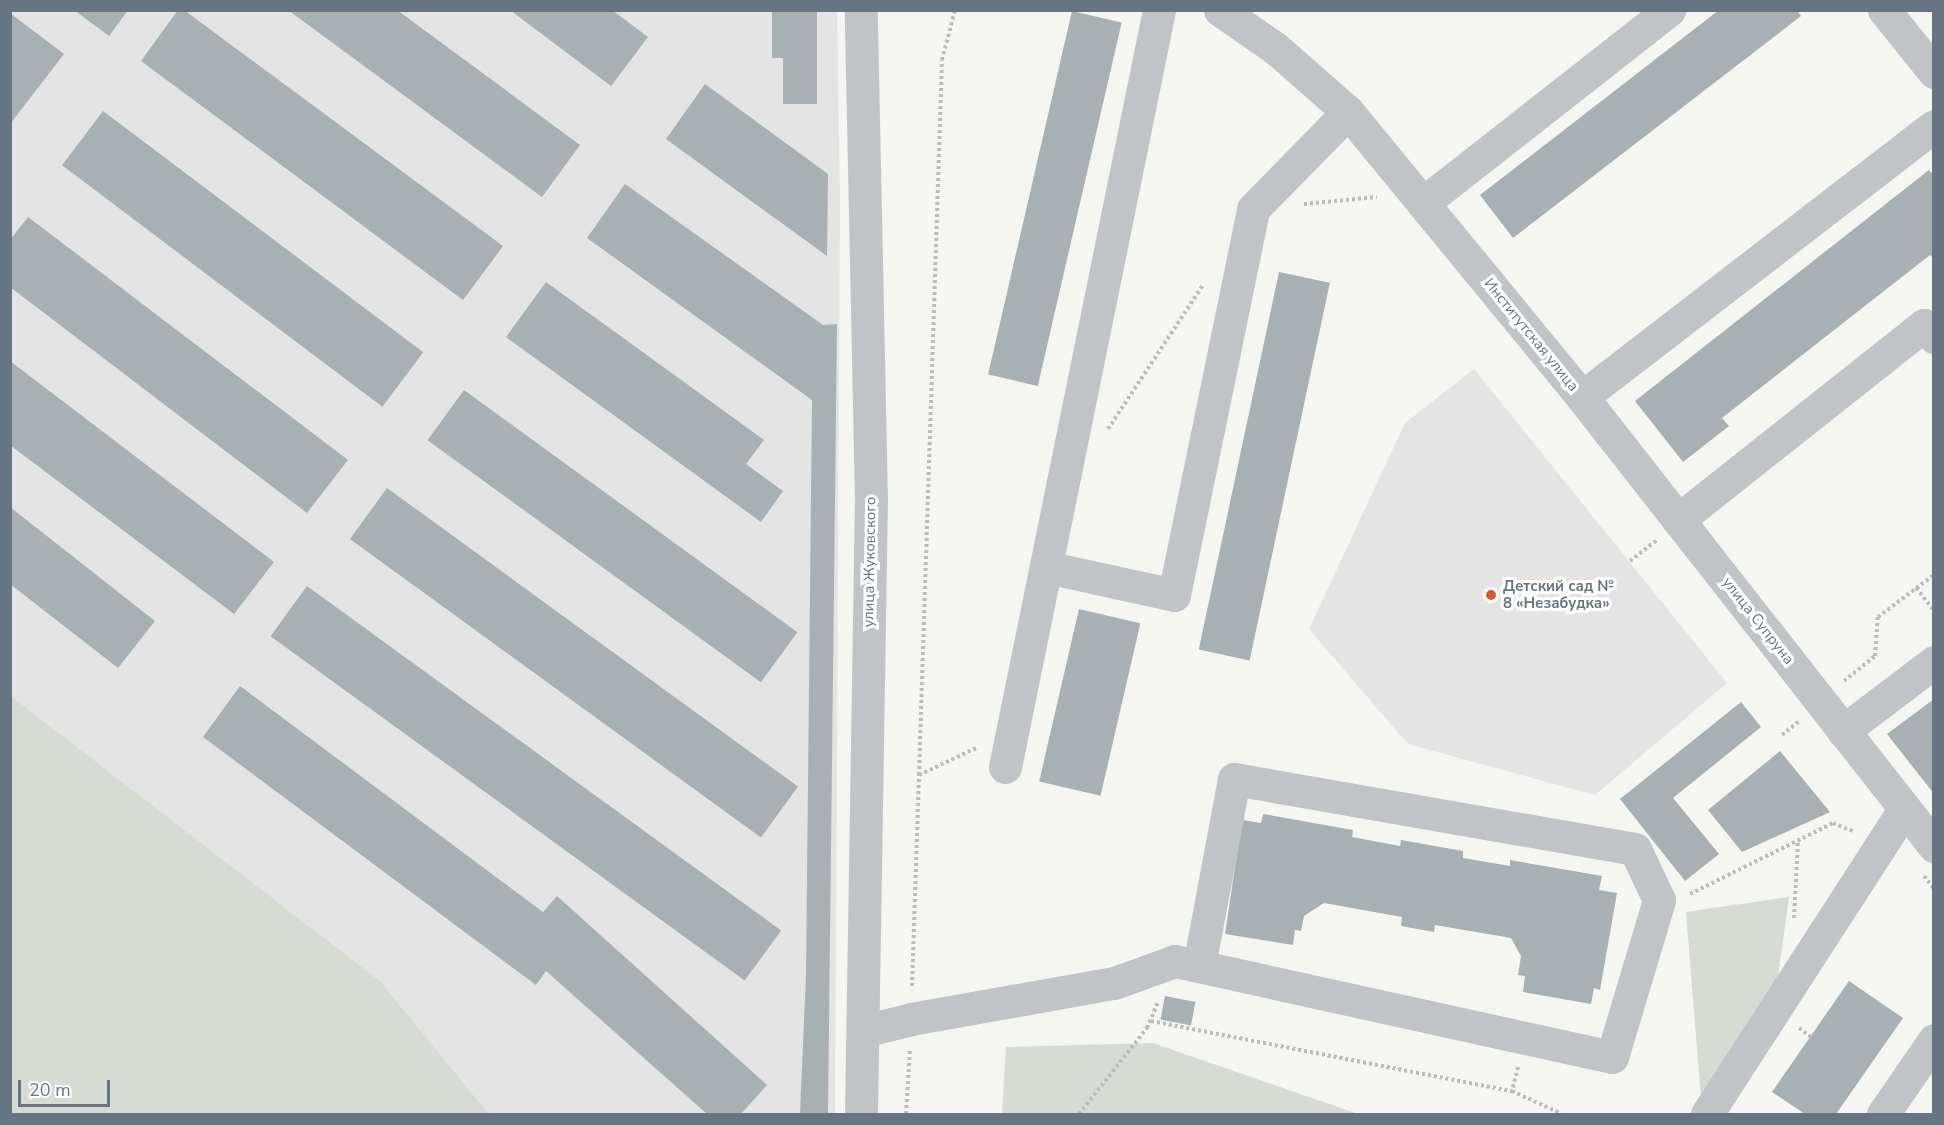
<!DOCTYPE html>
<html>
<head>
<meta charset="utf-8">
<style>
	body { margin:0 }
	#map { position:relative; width:1944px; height:1125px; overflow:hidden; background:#f5f5f2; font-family:"Nunito Sans",sans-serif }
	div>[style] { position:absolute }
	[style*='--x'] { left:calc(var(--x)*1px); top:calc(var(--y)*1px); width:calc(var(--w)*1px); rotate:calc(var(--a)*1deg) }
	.built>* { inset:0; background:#e3e4e3 }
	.green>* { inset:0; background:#d6dcd3 }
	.building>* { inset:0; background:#a8b0b4; transform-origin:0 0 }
	.path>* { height:4px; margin-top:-2px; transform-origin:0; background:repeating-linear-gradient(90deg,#babcbe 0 3px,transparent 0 6px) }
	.minor>* { height:33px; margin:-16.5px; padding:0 16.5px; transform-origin:16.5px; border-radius:16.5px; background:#c0c4c7 }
	.dots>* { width:16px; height:16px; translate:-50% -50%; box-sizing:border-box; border:3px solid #fff; border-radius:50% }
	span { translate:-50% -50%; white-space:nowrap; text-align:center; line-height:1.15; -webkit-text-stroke:6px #fff; paint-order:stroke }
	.street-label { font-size:15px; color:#667581 }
	.poi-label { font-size:15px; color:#667581; font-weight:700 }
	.left { translate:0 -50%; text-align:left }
	.frame { position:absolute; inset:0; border:12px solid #667581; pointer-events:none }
	.scale { position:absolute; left:18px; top:1080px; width:92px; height:27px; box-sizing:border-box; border:3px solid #667581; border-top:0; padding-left:8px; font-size:18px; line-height:21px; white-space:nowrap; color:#667581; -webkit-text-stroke:4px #fff; paint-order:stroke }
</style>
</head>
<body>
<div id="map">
	<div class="built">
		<div style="clip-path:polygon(10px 11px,837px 11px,840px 201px,835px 1114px,489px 1114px,380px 981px,11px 696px)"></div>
		<div style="clip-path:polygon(1474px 369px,1727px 683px,1595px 795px,1408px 744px,1309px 629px,1405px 423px)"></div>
	</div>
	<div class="green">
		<div style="clip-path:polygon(11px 696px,380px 981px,489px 1114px,11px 1114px)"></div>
		<div style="clip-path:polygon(1789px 897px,1778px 977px,1701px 1098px,1686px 912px)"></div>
		<div style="clip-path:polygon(1153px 1043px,1358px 1114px,1002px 1114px,1006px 1047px)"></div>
	</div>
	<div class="building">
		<div style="clip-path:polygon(74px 10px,128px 10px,109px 36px)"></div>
		<div style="clip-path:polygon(178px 10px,184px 10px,503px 246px,463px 300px,141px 61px)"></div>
		<div style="clip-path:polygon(288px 10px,397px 10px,580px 145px,542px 197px)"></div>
		<div style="clip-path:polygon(510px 10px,612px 10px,648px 37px,611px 86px)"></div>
		<div style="clip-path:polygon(772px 10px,817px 10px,817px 104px,783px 104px,783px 58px,772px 58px)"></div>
		<div style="clip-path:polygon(1719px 10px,1797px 10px,1801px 16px,1513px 238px,1480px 195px)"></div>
		<div style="left:1072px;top:11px;width:51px;height:373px;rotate:13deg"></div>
		<div style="clip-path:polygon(10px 13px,64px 54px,10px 124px)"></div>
		<div style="clip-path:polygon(705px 84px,828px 174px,827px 256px,666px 139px)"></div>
		<div style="left:103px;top:111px;width:401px;height:68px;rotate:37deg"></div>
		<div style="clip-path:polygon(1929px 170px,1934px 176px,1934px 259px,1930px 255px,1722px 418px,1729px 426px,1683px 462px,1635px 401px)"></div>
		<div style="clip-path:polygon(625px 184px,823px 325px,837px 324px,828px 1114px,800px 1114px,806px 975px,812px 400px,587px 238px)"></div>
		<div style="clip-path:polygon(28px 217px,348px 460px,307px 513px,10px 287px,10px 240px)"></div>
		<div style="left:1279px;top:272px;width:52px;height:386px;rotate:12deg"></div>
		<div style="clip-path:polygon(546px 282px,764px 440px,746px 464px,783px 491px,761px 522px,506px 337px)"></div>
		<div style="clip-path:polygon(10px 361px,274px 562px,234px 614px,10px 445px)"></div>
		<div style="left:464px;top:390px;width:412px;height:62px;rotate:36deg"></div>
		<div style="left:387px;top:488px;width:508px;height:63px;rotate:36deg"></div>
		<div style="clip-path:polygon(10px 507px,155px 621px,118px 668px,10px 584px)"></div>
		<div style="left:307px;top:586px;width:586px;height:62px;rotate:36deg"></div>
		<div style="left:1079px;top:609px;width:63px;height:177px;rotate:13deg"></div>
		<div style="clip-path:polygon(240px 686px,543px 912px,557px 896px,767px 1085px,741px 1114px,707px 1114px,546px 971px,536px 985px,203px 737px)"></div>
		<div style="clip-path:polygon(1934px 699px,1934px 794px,1887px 734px)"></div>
		<div style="clip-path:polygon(1741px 702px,1761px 727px,1673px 798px,1719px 854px,1685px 881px,1620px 799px)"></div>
		<div style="clip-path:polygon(1780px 751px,1830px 812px,1742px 852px,1708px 810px)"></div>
		<div style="clip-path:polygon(1263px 814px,1353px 830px,1352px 837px,1400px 846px,1401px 840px,1463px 851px,1463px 858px,1510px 866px,1510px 860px,1602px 876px,1599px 890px,1617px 893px,1600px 990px,1594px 988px,1591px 1004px,1523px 992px,1525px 976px,1518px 975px,1521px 956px,1511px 938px,1435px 925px,1434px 932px,1401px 926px,1402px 917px,1324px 903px,1304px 916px,1301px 931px,1295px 930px,1293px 945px,1225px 934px,1242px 820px,1261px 823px)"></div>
		<div style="clip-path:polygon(1849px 981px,1903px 1018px,1836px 1114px,1805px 1114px,1772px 1092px)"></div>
		<div style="left:1165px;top:996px;width:31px;height:24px;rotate:11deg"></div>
	</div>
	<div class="path">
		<div style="--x:1304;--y:204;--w:73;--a:-5.5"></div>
		<div style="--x:1108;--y:429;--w:173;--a:-56.6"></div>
		<div style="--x:1630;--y:561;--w:34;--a:-38"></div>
		<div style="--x:1916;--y:588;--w:28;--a:51"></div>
		<div style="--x:1844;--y:681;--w:40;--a:-39"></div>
		<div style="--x:1875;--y:656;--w:39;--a:-86"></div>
		<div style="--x:1878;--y:617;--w:70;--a:-36.9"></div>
		<div style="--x:1782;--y:735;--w:21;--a:-39"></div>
		<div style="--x:919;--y:775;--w:715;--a:-88.16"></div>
		<div style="--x:942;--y:60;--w:52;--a:-75.4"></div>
		<div style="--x:1924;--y:876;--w:16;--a:52"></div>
		<div style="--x:1690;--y:894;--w:160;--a:-26.4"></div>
		<div style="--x:1833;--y:823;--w:22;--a:22"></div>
		<div style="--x:1794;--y:918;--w:76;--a:-87"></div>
		<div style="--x:912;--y:986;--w:211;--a:-88.1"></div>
		<div style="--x:919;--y:775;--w:63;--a:-25.3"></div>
		<div style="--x:1151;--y:1021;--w:368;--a:11"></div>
		<div style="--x:1799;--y:1028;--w:15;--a:37"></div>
		<div style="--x:1518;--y:1067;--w:25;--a:104"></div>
		<div style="--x:1512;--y:1091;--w:55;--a:24.7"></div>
		<div style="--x:906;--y:1114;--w:64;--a:-86.4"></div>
		<div style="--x:1079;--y:1114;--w:110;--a:-51.7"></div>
		<div style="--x:1147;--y:1028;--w:30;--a:-67"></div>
	</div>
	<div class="minor">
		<div style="--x:1220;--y:10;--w:67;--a:34.6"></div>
		<div style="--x:1275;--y:48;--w:97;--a:41.2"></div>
		<div style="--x:1348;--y:112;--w:369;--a:50.6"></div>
		<div style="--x:1582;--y:397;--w:571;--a:51.9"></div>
		<div style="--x:1884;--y:10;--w:80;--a:51.1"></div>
		<div style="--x:1423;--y:203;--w:313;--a:-38.1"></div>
		<div style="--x:1582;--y:397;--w:444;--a:-37.6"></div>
		<div style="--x:1678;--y:520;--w:314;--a:-38.4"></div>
		<div style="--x:1924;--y:325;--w:16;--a:50"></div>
		<div style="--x:1046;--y:567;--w:131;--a:12.3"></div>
		<div style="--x:1174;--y:595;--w:394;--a:-78.4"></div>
		<div style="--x:1253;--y:209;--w:136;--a:-45.6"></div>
		<div style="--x:1843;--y:731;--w:114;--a:-37.2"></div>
		<div style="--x:1005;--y:767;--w:773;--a:-78.5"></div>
		<div style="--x:863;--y:1031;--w:49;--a:-14"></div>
		<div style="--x:911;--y:1019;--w:206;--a:-10.1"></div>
		<div style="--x:1114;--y:983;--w:65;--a:-19.8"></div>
		<div style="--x:1175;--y:961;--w:447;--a:12.4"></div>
		<div style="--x:1612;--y:1057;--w:164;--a:-73.3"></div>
		<div style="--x:1659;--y:900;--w:56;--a:-115.2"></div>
		<div style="--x:1635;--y:849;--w:407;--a:-170.1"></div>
		<div style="--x:1234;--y:779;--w:190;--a:100.6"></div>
		<div style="--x:861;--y:1114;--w:613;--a:-89.07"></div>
		<div style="--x:871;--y:501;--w:491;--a:-91.2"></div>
		<div style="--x:1707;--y:1114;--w:363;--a:-57.1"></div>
		<div style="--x:1883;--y:1114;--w:90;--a:-55.4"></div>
	</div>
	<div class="dots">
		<div style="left:1491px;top:595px;background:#da562d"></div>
	</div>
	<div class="street-label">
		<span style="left:1531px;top:335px;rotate:51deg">Институтская улица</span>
		<span style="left:870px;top:562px;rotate:-89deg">улица Жуковского</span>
		<span style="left:1758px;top:621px;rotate:52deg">улица Супруна</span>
	</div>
	<div class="poi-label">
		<span class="left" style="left:1503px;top:595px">Детский сад №<br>8 «Незабудка»</span>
	</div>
	<div class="frame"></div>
	<div class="scale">20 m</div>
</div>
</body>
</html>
